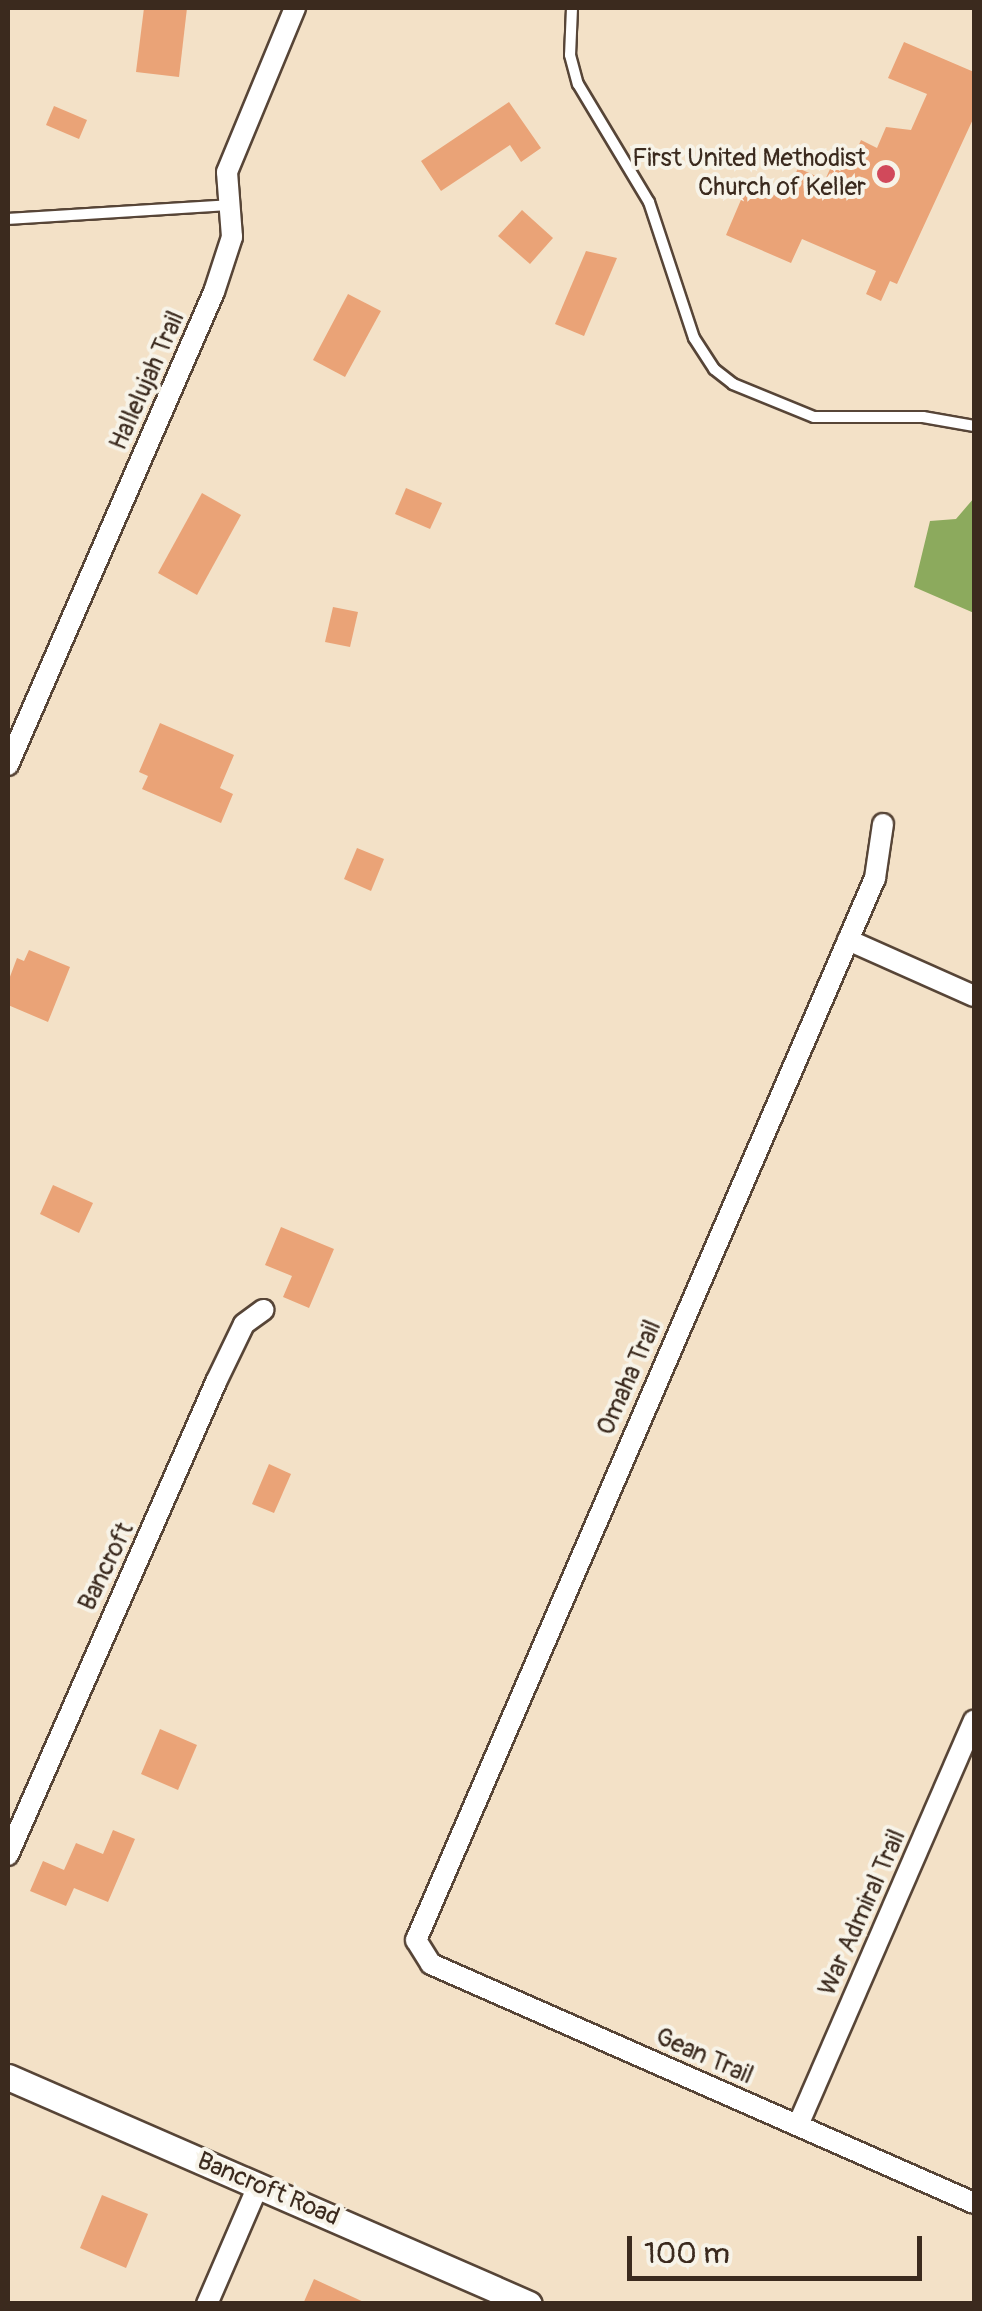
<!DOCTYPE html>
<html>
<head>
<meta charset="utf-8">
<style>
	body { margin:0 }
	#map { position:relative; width:982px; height:2311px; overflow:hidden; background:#f3e1c7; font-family:Pangolin,sans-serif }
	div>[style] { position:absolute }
	.forest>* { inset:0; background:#8caa5d }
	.building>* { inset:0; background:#eaa377 }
	.roads { filter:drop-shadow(2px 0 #574537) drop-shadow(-2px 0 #574537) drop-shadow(0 2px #574537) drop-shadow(0 -2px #574537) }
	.service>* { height:10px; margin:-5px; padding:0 5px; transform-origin:5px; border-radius:5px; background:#fff }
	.minor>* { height:20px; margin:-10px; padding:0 10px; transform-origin:10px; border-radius:10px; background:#fff }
	.tertiary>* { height:25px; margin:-12.5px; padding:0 12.5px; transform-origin:12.5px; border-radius:12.5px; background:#fff }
	.dots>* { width:28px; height:28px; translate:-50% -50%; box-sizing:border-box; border:5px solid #f7f3e8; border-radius:50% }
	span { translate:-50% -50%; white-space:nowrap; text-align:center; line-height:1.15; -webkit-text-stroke:8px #f7f3e8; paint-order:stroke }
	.poi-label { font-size:25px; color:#3b2a1e }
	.right { translate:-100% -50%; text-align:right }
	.street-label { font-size:25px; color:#3b2a1e }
	.frame { position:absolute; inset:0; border:10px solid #3b2a1e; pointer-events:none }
	.scale { position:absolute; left:627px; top:2236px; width:295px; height:45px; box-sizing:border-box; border:5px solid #3b2a1e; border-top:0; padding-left:12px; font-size:30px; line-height:35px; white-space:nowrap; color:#3b2a1e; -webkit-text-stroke:8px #f7f3e8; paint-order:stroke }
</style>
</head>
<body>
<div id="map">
	<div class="forest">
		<div style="clip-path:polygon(974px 498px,974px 613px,914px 587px,930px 521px,956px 519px)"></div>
	</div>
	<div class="building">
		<div style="clip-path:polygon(144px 8px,187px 8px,179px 77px,136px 72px)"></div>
		<div style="clip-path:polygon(904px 42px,974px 72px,974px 117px,897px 284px,890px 281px,881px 301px,866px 294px,876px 271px,802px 239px,791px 263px,726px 235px,749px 181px,785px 197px,798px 168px,825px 180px,835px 158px,853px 158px,861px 140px,877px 148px,886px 127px,911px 130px,927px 94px,888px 78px)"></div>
		<div style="clip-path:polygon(509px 102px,541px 148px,521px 162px,510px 145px,441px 191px,421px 161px)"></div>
		<div style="clip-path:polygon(54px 106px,87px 120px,79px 139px,46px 125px)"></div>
		<div style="clip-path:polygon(522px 210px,553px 238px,530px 264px,498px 236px)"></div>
		<div style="clip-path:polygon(586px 251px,617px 258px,584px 336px,555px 324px)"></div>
		<div style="clip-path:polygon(348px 294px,381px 311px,345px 377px,313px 360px)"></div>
		<div style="clip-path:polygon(406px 488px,442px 503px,430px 529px,395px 514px)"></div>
		<div style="clip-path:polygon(202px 493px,241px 515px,197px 595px,158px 573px)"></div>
		<div style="clip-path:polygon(333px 607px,358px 612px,350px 647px,325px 642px)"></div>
		<div style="clip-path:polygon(160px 723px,234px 755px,220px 788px,233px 794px,221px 823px,142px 789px,148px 776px,139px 772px)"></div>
		<div style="clip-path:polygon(357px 848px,384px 859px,371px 891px,344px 879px)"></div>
		<div style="clip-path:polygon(29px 950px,70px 967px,48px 1022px,8px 1005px,8px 982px,17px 958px,24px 961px)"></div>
		<div style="clip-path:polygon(53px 1185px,93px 1203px,79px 1233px,40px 1214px)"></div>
		<div style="clip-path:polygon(281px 1227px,334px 1249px,309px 1308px,283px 1297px,292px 1276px,265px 1265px)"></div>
		<div style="clip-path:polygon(269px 1464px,291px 1474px,274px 1513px,252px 1504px)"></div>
		<div style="clip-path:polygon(160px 1729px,197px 1745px,178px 1790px,141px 1774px)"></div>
		<div style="clip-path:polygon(113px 1830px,135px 1839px,108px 1902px,74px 1888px,66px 1906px,30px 1891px,43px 1861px,64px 1870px,76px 1843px,103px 1854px)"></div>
		<div style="clip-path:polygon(102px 2195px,148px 2214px,126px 2268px,80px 2248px)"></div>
		<div style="clip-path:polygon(314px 2279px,368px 2304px,303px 2304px)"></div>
	</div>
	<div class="roads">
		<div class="service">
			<div style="left:572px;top:8px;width:47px;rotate:92.4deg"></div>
			<div style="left:570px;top:55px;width:30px;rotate:75deg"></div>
			<div style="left:578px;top:84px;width:138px;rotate:59deg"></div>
			<div style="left:649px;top:202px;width:143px;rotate:71.7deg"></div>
			<div style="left:694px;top:338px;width:37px;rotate:57deg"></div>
			<div style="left:714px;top:369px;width:24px;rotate:38deg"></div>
			<div style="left:733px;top:384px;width:87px;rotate:22.2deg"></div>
			<div style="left:814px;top:417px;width:109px"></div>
			<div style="left:923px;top:417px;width:52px;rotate:10deg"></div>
			<div style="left:8px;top:219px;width:220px;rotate:-3.6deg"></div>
		</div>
		<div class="minor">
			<div style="left:8px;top:765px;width:516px;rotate:-66.47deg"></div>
			<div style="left:214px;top:292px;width:58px;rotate:-71.9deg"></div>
			<div style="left:232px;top:237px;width:65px;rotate:-94.4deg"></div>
			<div style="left:227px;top:172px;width:178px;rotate:-67.5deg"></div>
			<div style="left:883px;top:824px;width:55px;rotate:98.4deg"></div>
			<div style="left:875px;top:878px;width:1157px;rotate:113.37deg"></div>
			<div style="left:416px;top:1940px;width:28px;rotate:58deg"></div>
			<div style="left:431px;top:1964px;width:593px;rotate:23.76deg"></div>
			<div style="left:848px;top:940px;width:138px;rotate:24deg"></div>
			<div style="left:8px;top:1855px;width:517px;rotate:-66.26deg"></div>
			<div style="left:216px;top:1382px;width:64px;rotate:-64.2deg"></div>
			<div style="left:244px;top:1324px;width:24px;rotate:-36deg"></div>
			<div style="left:798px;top:2125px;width:441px;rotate:-66.5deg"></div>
			<div style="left:207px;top:2304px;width:129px;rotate:-66.6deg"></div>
		</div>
		<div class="tertiary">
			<div style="left:8px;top:2077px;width:568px;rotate:23.54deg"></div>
		</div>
	</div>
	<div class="dots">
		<div style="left:886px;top:174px;background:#d1495b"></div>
	</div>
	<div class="poi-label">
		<span class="right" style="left:866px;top:174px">First United Methodist<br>Church of Keller</span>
	</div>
	<div class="street-label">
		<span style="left:148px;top:381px;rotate:-66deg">Hallelujah Trail</span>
		<span style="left:630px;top:1378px;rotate:-66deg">Omaha Trail</span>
		<span style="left:107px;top:1567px;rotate:-64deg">Bancroft</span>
		<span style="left:863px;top:1913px;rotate:-66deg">War Admiral Trail</span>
		<span style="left:704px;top:2057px;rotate:24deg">Gean Trail</span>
		<span style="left:268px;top:2190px;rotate:23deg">Bancroft Road</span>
	</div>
	<div class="frame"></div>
	<div class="scale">100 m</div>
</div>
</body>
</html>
